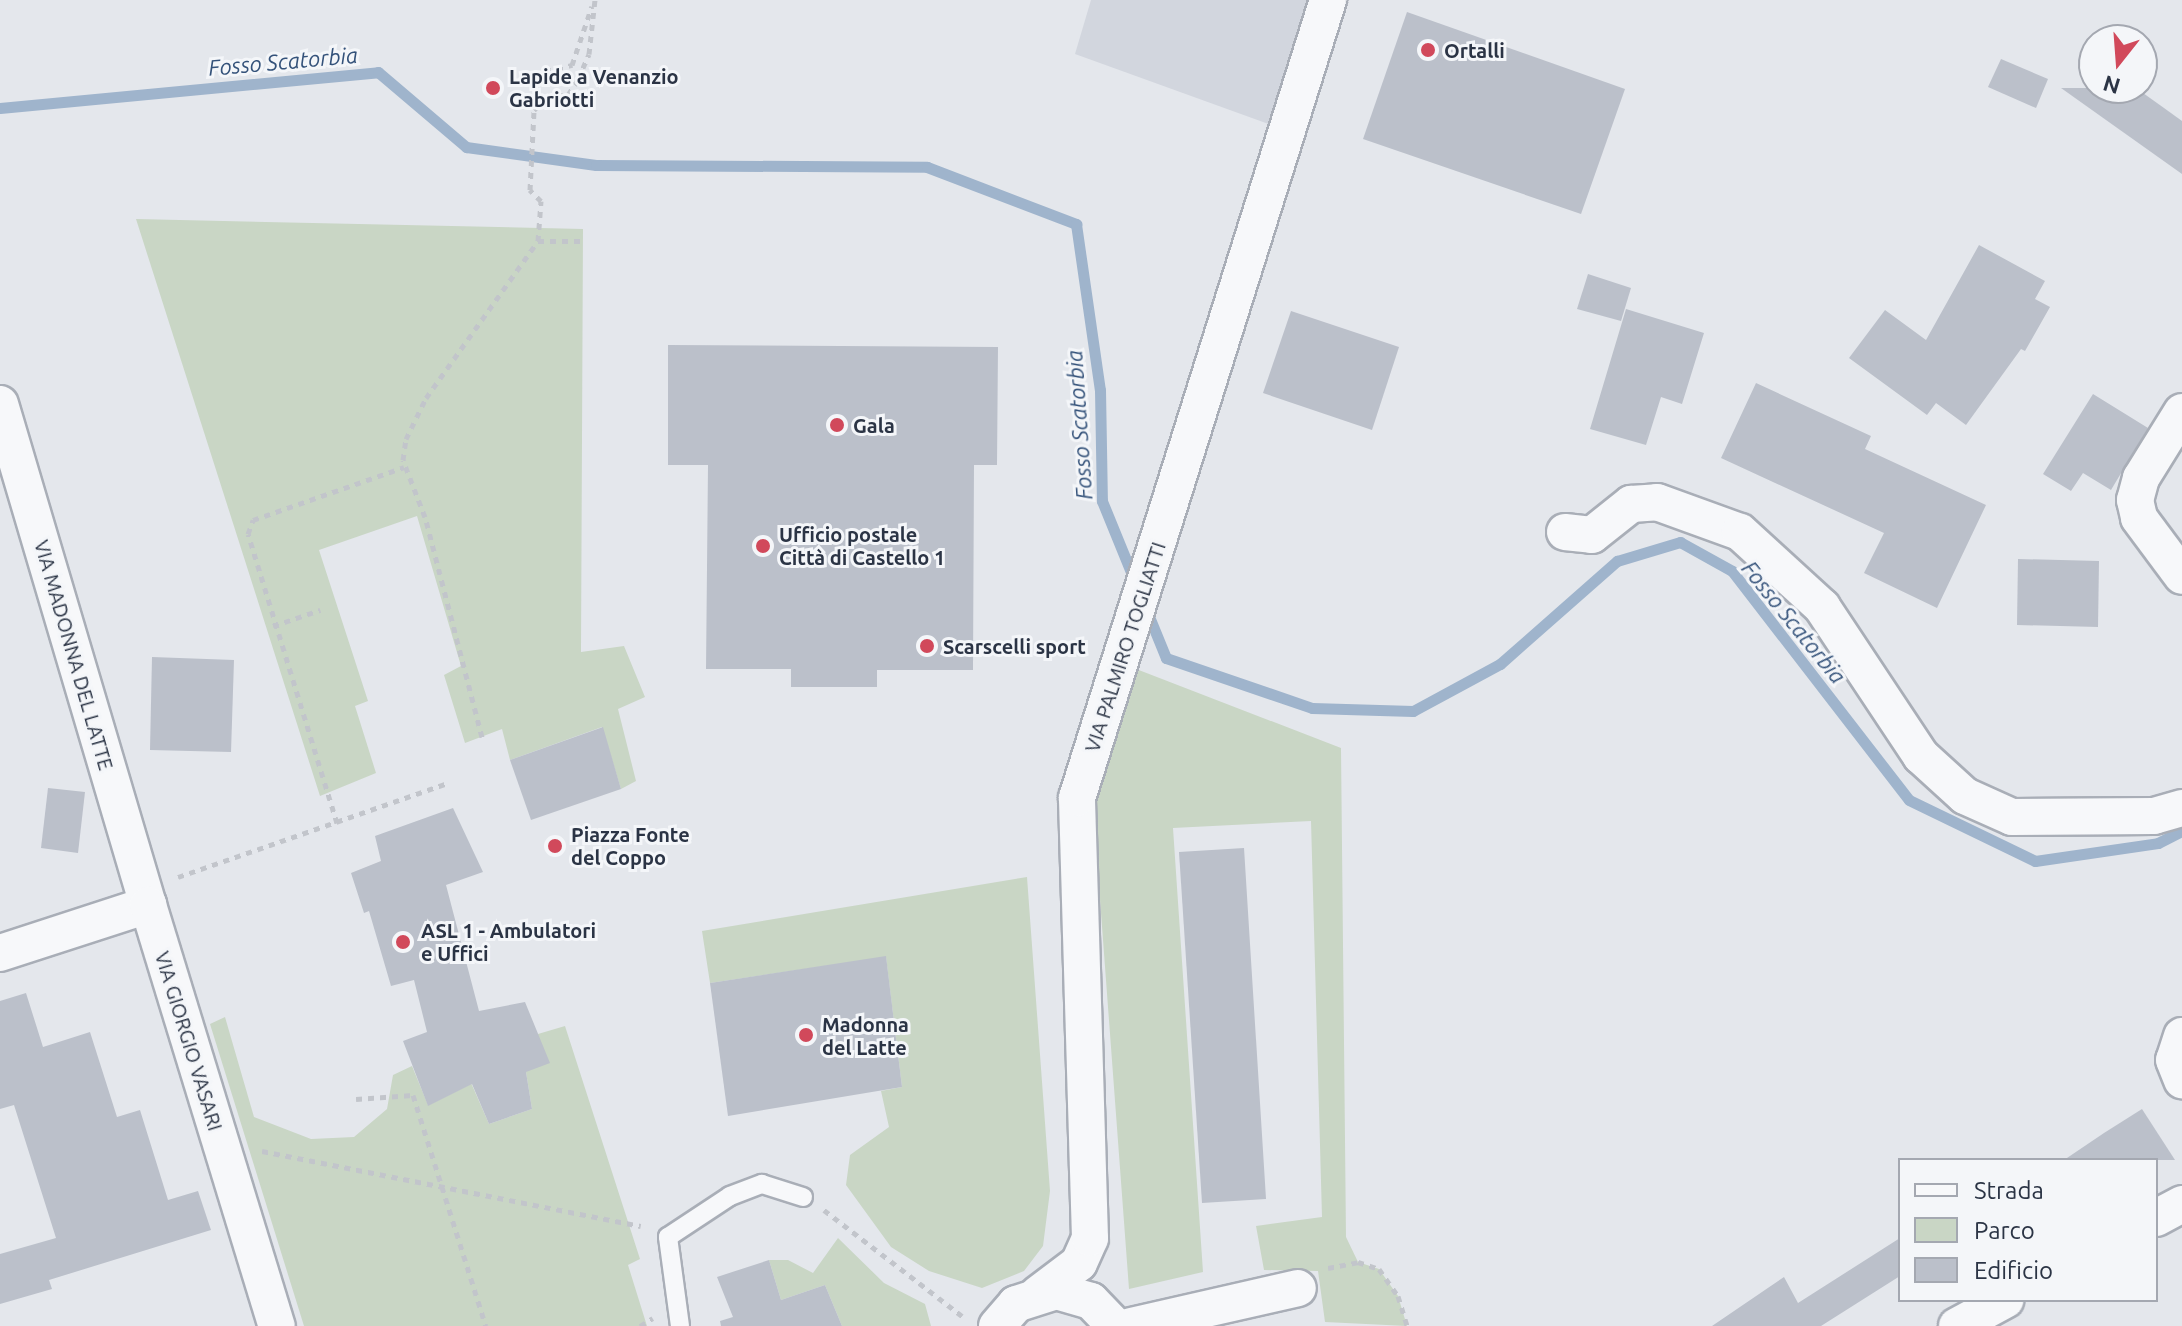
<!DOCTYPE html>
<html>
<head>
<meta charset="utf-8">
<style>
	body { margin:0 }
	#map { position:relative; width:2182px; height:1326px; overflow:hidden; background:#e4e7ec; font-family:Ubuntu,sans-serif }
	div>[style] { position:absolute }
	.built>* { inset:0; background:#d2d6de }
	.green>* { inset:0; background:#c9d6c5 }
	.stream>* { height:11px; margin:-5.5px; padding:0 5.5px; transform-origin:5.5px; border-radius:5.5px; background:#9fb4cc }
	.building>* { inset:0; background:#bbc0ca }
	.path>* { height:5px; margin-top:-2.5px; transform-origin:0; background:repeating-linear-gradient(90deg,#c2c5cb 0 6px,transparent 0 12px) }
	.roads { filter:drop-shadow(2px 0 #a9aeb7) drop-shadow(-2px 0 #a9aeb7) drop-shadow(0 2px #a9aeb7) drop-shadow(0 -2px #a9aeb7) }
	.service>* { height:18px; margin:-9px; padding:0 9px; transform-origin:9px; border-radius:9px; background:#f7f8fa }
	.minor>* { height:36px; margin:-18px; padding:0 18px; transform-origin:18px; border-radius:18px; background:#f7f8fa }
	.dots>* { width:22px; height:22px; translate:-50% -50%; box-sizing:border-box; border:4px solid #f4f6f9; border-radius:50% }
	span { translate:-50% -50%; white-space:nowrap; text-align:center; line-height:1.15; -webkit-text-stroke:6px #f4f6f9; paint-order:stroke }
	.poi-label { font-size:20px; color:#2b3445; font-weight:700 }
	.left { translate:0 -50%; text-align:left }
	.street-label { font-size:20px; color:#2b3445 }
	.water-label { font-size:22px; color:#34527a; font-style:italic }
	.legend { position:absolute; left:1898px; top:1158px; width:260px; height:144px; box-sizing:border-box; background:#f4f6f9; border:2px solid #a4a8b1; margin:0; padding:10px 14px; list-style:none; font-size:24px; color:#2b3445 }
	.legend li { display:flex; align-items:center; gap:16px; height:40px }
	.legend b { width:40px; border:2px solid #a4a8b1 }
	.north { position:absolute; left:2078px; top:24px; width:80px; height:80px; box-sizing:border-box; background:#f4f6f9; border:2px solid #a4a8b1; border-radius:50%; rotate:197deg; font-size:22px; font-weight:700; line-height:32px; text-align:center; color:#2b3445 }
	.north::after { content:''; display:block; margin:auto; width:28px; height:36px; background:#d1495b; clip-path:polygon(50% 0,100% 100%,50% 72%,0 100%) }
</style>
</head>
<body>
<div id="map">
	<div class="built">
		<div style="clip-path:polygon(1091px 0,1328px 0,1285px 130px,1075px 54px)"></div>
	</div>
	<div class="green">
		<div style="clip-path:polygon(136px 219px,583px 229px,581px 652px,624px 646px,645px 697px,618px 709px,636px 781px,621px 789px,602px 727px,510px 760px,502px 729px,465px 743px,444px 675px,461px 666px,417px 516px,319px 550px,368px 701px,355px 706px,376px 773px,320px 796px)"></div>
		<div style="clip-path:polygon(1131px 667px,1341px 748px,1346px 1237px,1358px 1262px,1379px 1269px,1398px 1296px,1407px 1326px,1325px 1322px,1318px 1271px,1264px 1270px,1256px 1226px,1322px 1217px,1311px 821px,1173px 828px,1203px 1272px,1129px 1289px,1092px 792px)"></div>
		<div style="clip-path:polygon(1027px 877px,1050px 1191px,1043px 1246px,1024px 1271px,982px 1288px,929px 1271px,891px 1247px,846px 1185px,850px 1155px,889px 1127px,881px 1091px,902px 1087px,886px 957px,710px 983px,702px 931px)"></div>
		<div style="clip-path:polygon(225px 1017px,254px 1117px,311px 1139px,354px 1137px,387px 1109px,393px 1075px,412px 1066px,428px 1105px,465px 1069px,489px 1124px,532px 1109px,526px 1072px,538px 1034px,565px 1026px,640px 1259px,628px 1265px,647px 1326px,304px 1326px,210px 1024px)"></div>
		<div style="clip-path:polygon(838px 1238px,884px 1283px,925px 1304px,931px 1326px,842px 1326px,825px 1285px,781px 1300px,769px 1260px,788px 1260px,813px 1273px)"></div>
	</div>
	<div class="stream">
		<div style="left:0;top:108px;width:380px;rotate:-5.4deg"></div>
		<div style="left:378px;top:72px;width:116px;rotate:40.4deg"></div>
		<div style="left:466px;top:147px;width:131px;rotate:7.9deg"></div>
		<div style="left:596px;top:165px;width:331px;rotate:0.3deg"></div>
		<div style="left:927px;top:167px;width:160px;rotate:20.9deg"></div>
		<div style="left:1076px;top:224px;width:168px;rotate:81.8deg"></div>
		<div style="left:1100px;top:390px;width:111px;rotate:89deg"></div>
		<div style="left:1102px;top:501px;width:87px;rotate:67.8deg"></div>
		<div style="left:1146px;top:609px;width:53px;rotate:67.8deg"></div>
		<div style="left:1166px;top:658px;width:154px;rotate:18.9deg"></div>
		<div style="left:1312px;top:708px;width:101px;rotate:1.7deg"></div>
		<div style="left:1413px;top:711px;width:99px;rotate:-28.4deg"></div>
		<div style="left:1500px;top:664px;width:156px;rotate:-41.4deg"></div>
		<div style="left:1617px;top:561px;width:66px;rotate:-16.8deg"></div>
		<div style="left:1680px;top:542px;width:60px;rotate:29.1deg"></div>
		<div style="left:1732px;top:571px;width:289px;rotate:52.3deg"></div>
		<div style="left:1909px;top:800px;width:140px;rotate:25.8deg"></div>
		<div style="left:2035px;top:861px;width:124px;rotate:-8.3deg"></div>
		<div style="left:2158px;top:843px;width:27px;rotate:-27deg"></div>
	</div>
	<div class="building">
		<div style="clip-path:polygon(1407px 12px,1625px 89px,1581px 214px,1363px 139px)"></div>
		<div style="clip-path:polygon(2001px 59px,2048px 79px,2036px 108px,1988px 87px)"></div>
		<div style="clip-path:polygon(2061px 88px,2136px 88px,2164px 108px,2182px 121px,2182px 174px)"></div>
		<div style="clip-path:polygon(1979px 245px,2045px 281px,2035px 299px,2050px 307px,2025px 351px,2021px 349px,1966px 425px,1936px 403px,1927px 415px,1849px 358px,1885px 310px,1926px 340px)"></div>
		<div style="clip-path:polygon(1588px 274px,1631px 288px,1621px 321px,1577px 309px)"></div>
		<div style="clip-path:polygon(1626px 309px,1704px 333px,1682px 404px,1661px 397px,1646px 445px,1590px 429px)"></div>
		<div style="clip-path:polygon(1291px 311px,1399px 347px,1372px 430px,1263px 393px)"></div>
		<div style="clip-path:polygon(668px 345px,998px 347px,997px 465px,974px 465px,973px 670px,877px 670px,877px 687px,791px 687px,791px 669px,706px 669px,708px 465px,668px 465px)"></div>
		<div style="clip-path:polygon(1756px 383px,1871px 436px,1865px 449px,1986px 505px,1937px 608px,1864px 573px,1884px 533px,1721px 458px)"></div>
		<div style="clip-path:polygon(2093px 394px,2148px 428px,2111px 490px,2083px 473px,2071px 491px,2043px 474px)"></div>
		<div style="clip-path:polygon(2018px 559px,2099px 561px,2098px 627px,2017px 625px)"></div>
		<div style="clip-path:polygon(152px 657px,234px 660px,231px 752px,150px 750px)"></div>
		<div style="clip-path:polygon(603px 727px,621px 789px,531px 820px,510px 760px)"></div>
		<div style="clip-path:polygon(48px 788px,85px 792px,78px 853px,41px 848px)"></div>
		<div style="clip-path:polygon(453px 808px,483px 872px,446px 885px,479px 1011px,525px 1002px,550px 1063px,526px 1072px,532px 1109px,489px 1124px,472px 1084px,428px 1106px,403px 1041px,427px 1032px,414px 980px,391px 986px,369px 911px,364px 913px,351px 873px,381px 861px,375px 836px)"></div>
		<div style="clip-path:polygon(1244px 848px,1266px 1199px,1202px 1203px,1179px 852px)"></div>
		<div style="clip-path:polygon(886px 956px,902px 1087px,728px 1116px,710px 983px)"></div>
		<div style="clip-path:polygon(26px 993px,43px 1047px,90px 1032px,117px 1117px,140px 1110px,168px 1200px,198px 1191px,211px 1230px,49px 1280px,52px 1289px,0 1304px,0 1254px,56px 1238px,14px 1105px,0 1109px,0 1001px)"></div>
		<div style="clip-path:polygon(2142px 1109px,2175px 1160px,2064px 1160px,2104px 1133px)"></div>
		<div style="clip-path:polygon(1900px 1238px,1900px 1276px,1821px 1326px,1712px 1326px,1784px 1277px,1798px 1303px)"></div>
		<div style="clip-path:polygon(769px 1260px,781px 1300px,825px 1285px,842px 1326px,721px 1326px,720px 1321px,733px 1317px,717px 1277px)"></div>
	</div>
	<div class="path">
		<div style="left:510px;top:79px;width:64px;rotate:-12.7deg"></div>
		<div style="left:572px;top:65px;width:62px;rotate:-71.3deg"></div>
		<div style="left:538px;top:241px;width:45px"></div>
		<div style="left:273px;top:626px;width:50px;rotate:-18.8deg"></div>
		<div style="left:482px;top:737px;width:227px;rotate:-104.5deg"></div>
		<div style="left:425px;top:517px;width:61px;rotate:-111.1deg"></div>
		<div style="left:403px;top:460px;width:21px;rotate:-82deg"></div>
		<div style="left:406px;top:439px;width:46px;rotate:-64deg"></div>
		<div style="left:426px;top:398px;width:193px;rotate:-54.5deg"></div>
		<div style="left:538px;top:241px;width:40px;rotate:-85.7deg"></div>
		<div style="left:541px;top:201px;width:16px;rotate:-135deg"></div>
		<div style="left:530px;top:190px;width:80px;rotate:-87.1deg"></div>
		<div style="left:534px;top:110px;width:21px;rotate:-47deg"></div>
		<div style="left:548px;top:95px;width:20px"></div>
		<div style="left:568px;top:95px;width:19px;rotate:-58deg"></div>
		<div style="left:578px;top:79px;width:27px;rotate:-66deg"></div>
		<div style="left:589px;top:54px;width:54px;rotate:-83.7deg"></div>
		<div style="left:337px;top:823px;width:302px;rotate:-107.1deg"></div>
		<div style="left:248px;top:534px;width:15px;rotate:-70deg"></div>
		<div style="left:253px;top:520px;width:160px;rotate:-19.3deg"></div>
		<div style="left:178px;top:877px;width:283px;rotate:-19.2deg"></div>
		<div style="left:356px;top:1099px;width:57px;rotate:-4deg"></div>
		<div style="left:413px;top:1095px;width:242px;rotate:72.5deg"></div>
		<div style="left:262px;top:1151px;width:386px;rotate:11.2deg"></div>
		<div style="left:824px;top:1210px;width:174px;rotate:37.5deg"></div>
		<div style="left:1328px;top:1268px;width:31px;rotate:-11deg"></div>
		<div style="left:1358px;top:1262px;width:22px;rotate:18deg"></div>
		<div style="left:1379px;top:1269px;width:33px;rotate:55deg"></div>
		<div style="left:1398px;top:1296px;width:31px;rotate:73deg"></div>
		<div style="left:640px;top:1326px;width:15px;rotate:-32deg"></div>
	</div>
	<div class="roads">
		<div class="service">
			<div style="left:680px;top:1326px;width:90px;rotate:-97.7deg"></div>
			<div style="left:668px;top:1237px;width:74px;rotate:-33.5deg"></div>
			<div style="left:730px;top:1196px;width:34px;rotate:-21deg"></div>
			<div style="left:762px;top:1184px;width:43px;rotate:17.6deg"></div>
		</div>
		<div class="minor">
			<div style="left:0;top:404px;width:522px;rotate:73.54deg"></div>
			<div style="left:2182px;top:412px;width:78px;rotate:121.8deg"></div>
			<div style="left:2141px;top:478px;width:23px;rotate:105deg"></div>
			<div style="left:2135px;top:500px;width:18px;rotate:77deg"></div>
			<div style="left:2139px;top:518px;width:72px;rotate:53.4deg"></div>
			<div style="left:1565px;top:532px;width:27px;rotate:6deg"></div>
			<div style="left:1592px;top:535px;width:50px;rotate:-38.5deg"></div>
			<div style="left:1631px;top:504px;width:26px;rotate:-4deg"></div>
			<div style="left:1657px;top:502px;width:88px;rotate:19.9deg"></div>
			<div style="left:1740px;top:532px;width:111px;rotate:42.4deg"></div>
			<div style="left:1822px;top:607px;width:179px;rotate:56.4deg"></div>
			<div style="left:1921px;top:756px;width:59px;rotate:42.3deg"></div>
			<div style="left:1965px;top:796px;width:51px;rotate:24.1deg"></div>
			<div style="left:2012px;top:817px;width:142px;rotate:-0.4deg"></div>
			<div style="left:2154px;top:816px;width:29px;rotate:-16deg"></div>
			<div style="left:0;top:953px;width:156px;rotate:-18deg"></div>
			<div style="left:148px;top:905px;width:440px;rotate:73deg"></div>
			<div style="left:2182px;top:1036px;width:25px;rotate:108deg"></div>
			<div style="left:2174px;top:1060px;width:22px;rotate:68deg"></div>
			<div style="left:2156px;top:1218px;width:30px;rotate:-28deg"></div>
			<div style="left:1038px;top:1294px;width:51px;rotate:-37.1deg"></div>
			<div style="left:1079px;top:1263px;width:27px;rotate:-66deg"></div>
			<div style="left:1090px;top:1238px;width:440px;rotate:-91.7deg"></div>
			<div style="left:1077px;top:798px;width:837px;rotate:-72.54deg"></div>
			<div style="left:997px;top:1326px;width:29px;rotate:-49deg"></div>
			<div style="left:1016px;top:1304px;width:42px;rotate:-18deg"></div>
			<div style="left:1056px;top:1291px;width:36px;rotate:16deg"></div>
			<div style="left:1091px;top:1301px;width:35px;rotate:46deg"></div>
			<div style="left:1131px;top:1326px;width:171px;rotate:-12.8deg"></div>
			<div style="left:1957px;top:1326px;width:55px;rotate:-28.4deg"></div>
		</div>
	</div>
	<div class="dots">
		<div style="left:1428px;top:50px;background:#d1495b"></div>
		<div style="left:493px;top:88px;background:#d1495b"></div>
		<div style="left:837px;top:425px;background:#d1495b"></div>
		<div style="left:763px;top:546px;background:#d1495b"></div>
		<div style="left:927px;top:646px;background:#d1495b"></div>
		<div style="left:555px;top:846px;background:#d1495b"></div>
		<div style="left:403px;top:942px;background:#d1495b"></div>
		<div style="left:806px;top:1035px;background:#d1495b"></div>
	</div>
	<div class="poi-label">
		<span class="left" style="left:1444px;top:50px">Ortalli</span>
		<span class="left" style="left:509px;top:88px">Lapide a Venanzio<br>Gabriotti</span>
		<span class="left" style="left:853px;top:425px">Gala</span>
		<span class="left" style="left:779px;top:546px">Ufficio postale<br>Città di Castello 1</span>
		<span class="left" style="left:943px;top:646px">Scarscelli sport</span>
		<span class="left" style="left:571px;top:846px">Piazza Fonte<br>del Coppo</span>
		<span class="left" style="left:421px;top:942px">ASL 1 - Ambulatori<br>e Uffici</span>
		<span class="left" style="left:822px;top:1036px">Madonna<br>del Latte</span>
	</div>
	<div class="street-label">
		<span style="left:1125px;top:647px;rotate:-72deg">VIA PALMIRO TOGLIATTI</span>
		<span style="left:74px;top:655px;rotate:74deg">VIA MADONNA DEL LATTE</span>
		<span style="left:189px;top:1041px;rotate:73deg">VIA GIORGIO VASARI</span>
	</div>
	<div class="water-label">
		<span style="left:283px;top:61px;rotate:-5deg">Fosso Scatorbia</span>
		<span style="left:1079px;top:425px;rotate:-94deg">Fosso Scatorbia</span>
		<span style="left:1794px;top:622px;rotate:51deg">Fosso Scatorbia</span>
	</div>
	<ul class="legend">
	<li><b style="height:10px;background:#f7f8fa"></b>Strada</li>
	<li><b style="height:22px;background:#c9d6c5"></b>Parco</li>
	<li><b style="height:22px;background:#bbc0ca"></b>Edificio</li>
	</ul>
	<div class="north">N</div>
</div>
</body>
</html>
